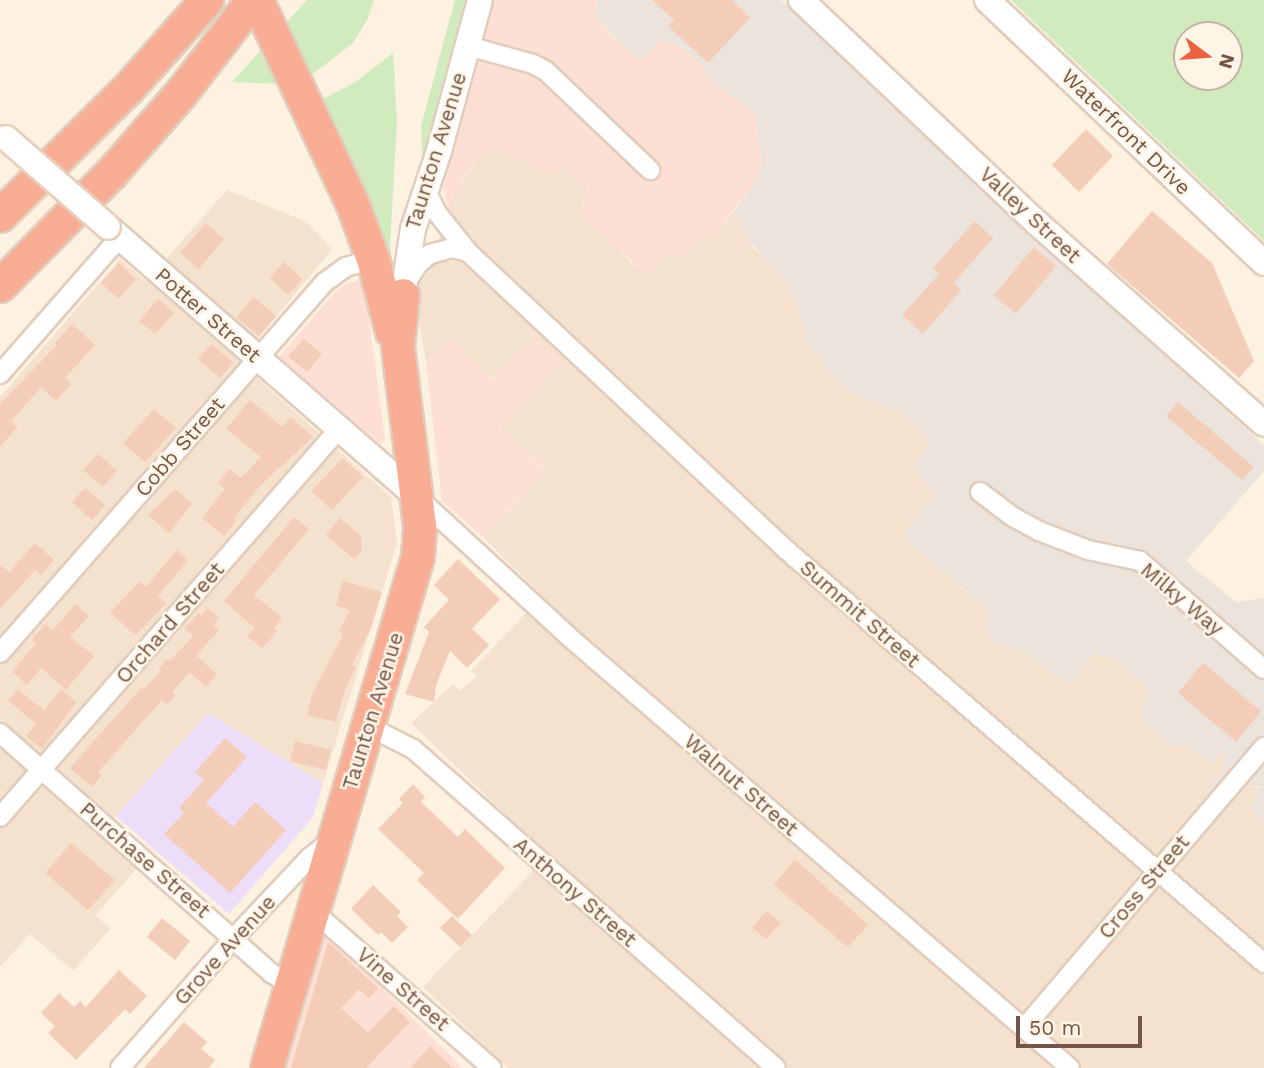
<!DOCTYPE html>
<html>
<head>
<meta charset="utf-8">
<style>
	body { margin:0 }
	#map { position:relative; width:1264px; height:1068px; overflow:hidden; background:#fdf1e0; font-family:"Work Sans",sans-serif }
	div>[style] { position:absolute }
	.residential>* { inset:0; background:#f5e2ce }
	.commercial>* { inset:0; background:#fedfd3 }
	.industrial>* { inset:0; background:#ebe3dc }
	.education>* { inset:0; background:#eeddf9 }
	.green>* { inset:0; background:#d1eabe }
	.building>* { inset:0; background:#f3cdb7 }
	.roads { filter:drop-shadow(2px 0 #e1cdbc) drop-shadow(-2px 0 #e1cdbc) drop-shadow(0 2px #e1cdbc) drop-shadow(0 -2px #e1cdbc) }
	.street>* { height:18px; margin:-9px; padding:0 9px; transform-origin:9px; border-radius:9px; background:#fff }
	.secondary>* { height:24px; margin:-12px; padding:0 12px; transform-origin:12px; border-radius:12px; background:#fff }
	.highway>* { height:32px; margin:-16px; padding:0 16px; transform-origin:16px; border-radius:16px; background:#f9ad94 }
	.bridges { filter:drop-shadow(2px 0 #e8cfbc) drop-shadow(-2px 0 #e8cfbc) drop-shadow(0 2px #e8cfbc) drop-shadow(0 -2px #e8cfbc) }
	.secondary-bridge>* { height:24px; margin:-12px; padding:0 12px; transform-origin:12px; border-radius:12px; background:#fff }
	span { translate:-50% -50%; white-space:nowrap; text-align:center; line-height:1.15; -webkit-text-stroke:5px #fff5e7; paint-order:stroke }
	.street-label { font-size:21px; color:#745647 }
	.north { position:absolute; left:1173px; top:21px; width:70px; height:70px; box-sizing:border-box; background:#fff5e7; border:2px solid #c7b5a7; border-radius:50%; rotate:106deg; font-size:19px; font-weight:700; line-height:28px; text-align:center; color:#745647 }
	.north::after { content:''; display:block; margin:auto; width:24px; height:32px; background:#eb6341; clip-path:polygon(50% 0,100% 100%,50% 72%,0 100%) }
	.scale { position:absolute; left:1016px; top:1016px; width:126px; height:32px; box-sizing:border-box; border:4px solid #745647; border-top:0; padding-left:9px; font-size:21px; line-height:24px; white-space:nowrap; color:#745647; -webkit-text-stroke:5px #fff5e7; paint-order:stroke }
</style>
</head>
<body>
<div id="map">
	<div class="residential">
		<div style="clip-path:polygon(493px 150px,564px 168px,588px 188px,582px 206px,636px 269px,668px 254px,687px 255px,694px 242px,714px 234px,735px 210px,752px 247px,778px 268px,785px 279px,802px 319px,807px 343px,839px 383px,862px 398px,904px 413px,930px 440px,913px 470px,932px 488px,932px 498px,910px 526px,960px 587px,987px 609px,985px 624px,993px 641px,1029px 655px,1066px 683px,1072px 681px,1094px 652px,1112px 658px,1148px 688px,1148px 694px,1139px 715px,1178px 746px,1187px 747px,1199px 755px,1223px 750px,1226px 755px,1223px 770px,1205px 793px,1214px 797px,1218px 818px,1246px 787px,1261px 788px,1249px 809px,1264px 823px,1264px 1068px,508px 1068px,423px 987px,548px 855px,411px 723px,453px 684px,459px 691px,477px 676px,471px 671px,542px 596px,483px 537px,544px 470px,499px 429px,493px 381px,450px 338px,426px 362px,416px 302px,418px 286px,430px 270px,453px 194px,480px 156px)"></div>
		<div style="clip-path:polygon(227px 190px,305px 221px,332px 249px,239px 362px,391px 497px,397px 543px,323px 783px,208px 714px,116px 816px,105px 825px,144px 860px,96px 915px,110px 929px,73px 971px,30px 934px,0 967px,0 397px,120px 259px,146px 281px)"></div>
	</div>
	<div class="commercial">
		<div style="clip-path:polygon(494px 0,597px 0,594px 16px,614px 38px,660px 40px,681px 47px,705px 68px,707px 77px,755px 115px,762px 166px,754px 184px,714px 234px,694px 242px,687px 255px,668px 254px,656px 260px,645px 273px,636px 269px,632px 261px,582px 217px,587px 188px,564px 168px,545px 172px,530px 167px,527px 161px,493px 150px,480px 156px,466px 174px,453px 194px,449px 209px,443px 188px)"></div>
		<div style="clip-path:polygon(364px 280px,385px 440px,380px 444px,279px 357px,335px 292px,348px 283px)"></div>
		<div style="clip-path:polygon(535px 337px,561px 361px,499px 429px,544px 470px,483px 537px,442px 501px,426px 362px,450px 338px,493px 381px)"></div>
		<div style="clip-path:polygon(308px 914px,463px 1068px,261px 1068px)"></div>
	</div>
	<div class="industrial">
		<div style="clip-path:polygon(597px 0,781px 0,985px 193px,1264px 445px,1264px 471px,1186px 561px,1236px 602px,1264px 598px,1264px 823px,1249px 809px,1261px 788px,1259px 786px,1246px 787px,1218px 818px,1215px 817px,1214px 798px,1204px 793px,1223px 770px,1224px 750px,1211px 761px,1187px 747px,1172px 747px,1164px 742px,1139px 715px,1148px 694px,1148px 688px,1112px 658px,1094px 653px,1072px 681px,1066px 683px,1029px 655px,993px 641px,985px 624px,987px 609px,904px 538px,910px 526px,932px 498px,932px 488px,913px 470px,930px 440px,904px 413px,862px 398px,839px 384px,807px 343px,802px 319px,785px 279px,746px 238px,735px 210px,754px 184px,762px 166px,755px 115px,707px 77px,705px 68px,681px 47px,660px 40px,647px 56px,634px 56px,594px 16px)"></div>
	</div>
	<div class="education">
		<div style="clip-path:polygon(208px 713px,323px 783px,313px 817px,229px 914px,116px 816px)"></div>
	</div>
	<div class="green">
		<div style="clip-path:polygon(307px 0,374px 0,367px 20px,353px 43px,314px 73px,281px 84px,232px 82px)"></div>
		<div style="clip-path:polygon(455px 0,471px 0,423px 166px,421px 126px)"></div>
		<div style="clip-path:polygon(evenodd,1011px 0,1264px 0,1264px 241px,1011px 0,1187px 35px,1229px 35px,1229px 77px,1187px 77px,1187px 35px)"></div>
		<div style="clip-path:polygon(393px 53px,397px 121px,390px 245px,393px 276px,319px 101px,354px 83px)"></div>
	</div>
	<div class="building">
		<div style="clip-path:polygon(652px 0,732px 0,750px 18px,708px 63px,668px 26px,674px 20px)"></div>
		<div style="clip-path:polygon(1086px 129px,1113px 156px,1079px 192px,1052px 165px)"></div>
		<div style="clip-path:polygon(1152px 211px,1212px 263px,1254px 361px,1239px 378px,1107px 264px)"></div>
		<div style="clip-path:polygon(975px 221px,993px 238px,954px 283px,961px 290px,923px 334px,902px 315px,939px 274px,933px 268px)"></div>
		<div style="clip-path:polygon(206px 223px,224px 239px,199px 269px,180px 253px)"></div>
		<div style="clip-path:polygon(1034px 247px,1056px 266px,1016px 314px,994px 295px)"></div>
		<div style="clip-path:polygon(284px 262px,302px 279px,288px 295px,270px 278px)"></div>
		<div style="clip-path:polygon(119px 263px,136px 279px,119px 299px,101px 283px)"></div>
		<div style="clip-path:polygon(253px 297px,276px 316px,259px 336px,237px 318px)"></div>
		<div style="clip-path:polygon(158px 299px,174px 313px,155px 334px,139px 321px)"></div>
		<div style="clip-path:polygon(72px 324px,95px 345px,65px 378px,71px 384px,56px 401px,41px 387px,11px 421px,17px 427px,0 447px,0 404px,57px 345px,55px 343px)"></div>
		<div style="clip-path:polygon(304px 339px,322px 354px,307px 372px,288px 356px)"></div>
		<div style="clip-path:polygon(211px 344px,233px 362px,220px 378px,198px 359px)"></div>
		<div style="clip-path:polygon(250px 400px,282px 427px,291px 417px,313px 437px,260px 486px,234px 518px,237px 520px,224px 536px,202px 518px,225px 489px,218px 483px,229px 469px,241px 478px,261px 457px,226px 429px)"></div>
		<div style="clip-path:polygon(1178px 402px,1254px 467px,1242px 480px,1166px 416px)"></div>
		<div style="clip-path:polygon(154px 409px,176px 428px,145px 462px,123px 443px)"></div>
		<div style="clip-path:polygon(98px 454px,117px 471px,103px 487px,83px 470px)"></div>
		<div style="clip-path:polygon(343px 458px,363px 477px,332px 510px,311px 491px)"></div>
		<div style="clip-path:polygon(85px 488px,105px 505px,92px 520px,72px 502px)"></div>
		<div style="clip-path:polygon(175px 489px,192px 504px,169px 533px,148px 515px)"></div>
		<div style="clip-path:polygon(294px 517px,309px 529px,254px 595px,282px 618px,274px 628px,277px 631px,262px 649px,247px 636px,255px 628px,224px 601px)"></div>
		<div style="clip-path:polygon(340px 518px,361px 536px,362px 550px,354px 559px,326px 535px)"></div>
		<div style="clip-path:polygon(35px 543px,54px 560px,41px 575px,35px 570px,0 609px,0 565px,9px 572px)"></div>
		<div style="clip-path:polygon(177px 550px,188px 560px,158px 596px,166px 603px,136px 635px,110px 613px,140px 581px,146px 587px)"></div>
		<div style="clip-path:polygon(458px 559px,500px 599px,472px 629px,489px 645px,467px 668px,450px 651px,436px 685px,434px 702px,405px 694px,429px 632px,424px 627px,449px 600px,434px 585px)"></div>
		<div style="clip-path:polygon(343px 581px,382px 592px,371px 628px,352px 665px,356px 667px,345px 690px,336px 722px,307px 715px,312px 695px,343px 634px,339px 631px,350px 610px,336px 606px)"></div>
		<div style="clip-path:polygon(76px 604px,89px 616px,70px 637px,94px 656px,66px 690px,41px 668px,27px 685px,12px 672px,36px 643px,32px 640px,45px 624px,53px 630px)"></div>
		<div style="clip-path:polygon(208px 608px,219px 618px,213px 625px,219px 630px,196px 656px,217px 674px,206px 687px,189px 672px,172px 692px,175px 695px,167px 705px,162px 700px,98px 772px,102px 775px,92px 787px,70px 768px,142px 687px,144px 689px,161px 671px,159px 669px,167px 659px,170px 661px,193px 636px,185px 628px,199px 613px,201px 616px)"></div>
		<div style="clip-path:polygon(1203px 663px,1261px 711px,1236px 742px,1178px 693px)"></div>
		<div style="clip-path:polygon(18px 689px,44px 711px,61px 689px,76px 702px,42px 749px,26px 736px,36px 724px,8px 701px)"></div>
		<div style="clip-path:polygon(225px 738px,247px 757px,206px 803px,233px 827px,255px 802px,286px 830px,230px 893px,164px 834px,184px 813px,179px 808px,204px 780px,195px 772px)"></div>
		<div style="clip-path:polygon(295px 741px,331px 750px,326px 770px,290px 761px)"></div>
		<div style="clip-path:polygon(413px 784px,425px 797px,421px 802px,458px 837px,465px 829px,505px 868px,458px 919px,417px 880px,424px 873px,378px 829px,403px 803px,399px 799px)"></div>
		<div style="clip-path:polygon(71px 843px,115px 880px,88px 910px,45px 873px)"></div>
		<div style="clip-path:polygon(795px 859px,868px 925px,848px 947px,774px 885px)"></div>
		<div style="clip-path:polygon(373px 885px,401px 912px,397px 916px,408px 927px,392px 943px,381px 932px,378px 935px,351px 909px)"></div>
		<div style="clip-path:polygon(767px 911px,781px 923px,766px 939px,752px 927px)"></div>
		<div style="clip-path:polygon(452px 916px,472px 935px,460px 947px,440px 928px)"></div>
		<div style="clip-path:polygon(162px 918px,190px 941px,175px 960px,147px 937px)"></div>
		<div style="clip-path:polygon(328px 942px,378px 988px,369px 998px,359px 989px,341px 1008px,368px 1033px,394px 1006px,410px 1022px,366px 1068px,291px 1068px)"></div>
		<div style="clip-path:polygon(119px 970px,147px 996px,130px 1014px,125px 1009px,76px 1060px,48px 1033px,55px 1026px,41px 1013px,59px 993px,74px 1007px,80px 1001px,86px 1007px)"></div>
		<div style="clip-path:polygon(184px 1022px,207px 1042px,201px 1049px,215px 1060px,209px 1068px,144px 1068px)"></div>
		<div style="clip-path:polygon(430px 1046px,453px 1068px,410px 1068px)"></div>
	</div>
	<div class="roads">
		<div class="street">
			<div style="left:468px;top:46px;width:67px;rotate:15.5deg"></div>
			<div style="left:533px;top:64px;width:15px;rotate:28deg"></div>
			<div style="left:546px;top:71px;width:144px;rotate:43.6deg"></div>
			<div style="left:425px;top:189px;width:28px;rotate:63deg"></div>
			<div style="left:438px;top:214px;width:48px;rotate:51.7deg"></div>
			<div style="left:468px;top:252px;width:433px;rotate:43.1deg"></div>
			<div style="left:784px;top:548px;width:635px;rotate:40.85deg"></div>
			<div style="left:407px;top:281px;width:20px;rotate:-57deg"></div>
			<div style="left:418px;top:264px;width:16px;rotate:-40deg"></div>
			<div style="left:430px;top:254px;width:24px;rotate:-15deg"></div>
			<div style="left:453px;top:248px;width:16px;rotate:15deg"></div>
			<div style="left:0;top:374px;width:182px;rotate:-48.8deg"></div>
			<div style="left:980px;top:492px;width:41px;rotate:37.1deg"></div>
			<div style="left:1013px;top:517px;width:30px;rotate:28deg"></div>
			<div style="left:1039px;top:531px;width:53px;rotate:21.2deg"></div>
			<div style="left:1088px;top:550px;width:53px;rotate:11.9deg"></div>
			<div style="left:1140px;top:561px;width:164px;rotate:41.1deg"></div>
			<div style="left:416px;top:496px;width:207px;rotate:42.6deg"></div>
			<div style="left:568px;top:636px;width:662px;rotate:40.71deg"></div>
			<div style="left:0;top:653px;width:493px;rotate:-48.8deg"></div>
			<div style="left:325px;top:282px;width:26px;rotate:-36deg"></div>
			<div style="left:346px;top:267px;width:28px;rotate:-17deg"></div>
			<div style="left:368px;top:726px;width:51px;rotate:27.1deg"></div>
			<div style="left:413px;top:749px;width:483px;rotate:41.3deg"></div>
			<div style="left:0;top:733px;width:362px;rotate:41.5deg"></div>
			<div style="left:271px;top:973px;width:24px;rotate:30deg"></div>
			<div style="left:0;top:817px;width:515px;rotate:-48.86deg"></div>
			<div style="left:313px;top:911px;width:238px;rotate:41.3deg"></div>
			<div style="left:1024px;top:1028px;width:370px;rotate:-49.5deg"></div>
			<div style="left:120px;top:1068px;width:171px;rotate:-48.8deg"></div>
			<div style="left:233px;top:939px;width:110px;rotate:-46.8deg"></div>
			<div style="left:308px;top:859px;width:28px;rotate:-39deg"></div>
		</div>
		<div class="secondary">
			<div style="left:801px;top:0;width:325px;rotate:43.4deg"></div>
			<div style="left:1037px;top:223px;width:303px;rotate:41.5deg"></div>
			<div style="left:987px;top:0;width:382px;rotate:43.5deg"></div>
			<div style="left:108px;top:227px;width:409px;rotate:41.1deg"></div>
			<div style="left:403px;top:295px;width:67px;rotate:-81.4deg"></div>
			<div style="left:413px;top:229px;width:82px;rotate:-71.6deg"></div>
			<div style="left:439px;top:151px;width:156px;rotate:-74.8deg"></div>
		</div>
		<div class="highway">
			<div style="left:257px;top:0;width:226px;rotate:64.9deg"></div>
			<div style="left:353px;top:205px;width:58px;rotate:69.7deg"></div>
			<div style="left:373px;top:259px;width:75px;rotate:75.4deg"></div>
			<div style="left:0;top:216px;width:182px;rotate:-44.8deg"></div>
			<div style="left:129px;top:88px;width:118px;rotate:-48.4deg"></div>
			<div style="left:0;top:286px;width:159px;rotate:-45.3deg"></div>
			<div style="left:112px;top:173px;width:105px;rotate:-48.9deg"></div>
			<div style="left:181px;top:94px;width:118px;rotate:-52.5deg"></div>
			<div style="left:267px;top:1068px;width:533px;rotate:-73.54deg"></div>
			<div style="left:418px;top:557px;width:31px;rotate:-86deg"></div>
			<div style="left:420px;top:526px;width:181px;rotate:-97deg"></div>
			<div style="left:398px;top:346px;width:51px;rotate:-84.4deg"></div>
		</div>
	</div>
	<div class="bridges">
		<div class="secondary-bridge">
			<div style="left:6px;top:138px;width:135px;rotate:41.1deg"></div>
		</div>
	</div>
	<div class="street-label">
		<span style="left:1126px;top:132px;rotate:44deg">Waterfront Drive</span>
		<span style="left:436px;top:151px;rotate:-73deg">Taunton Avenue</span>
		<span style="left:1030px;top:215px;rotate:43deg">Valley Street</span>
		<span style="left:208px;top:315px;rotate:41deg">Potter Street</span>
		<span style="left:180px;top:447px;rotate:-49deg">Cobb Street</span>
		<span style="left:1182px;top:599px;rotate:40deg">Milky Way</span>
		<span style="left:860px;top:614px;rotate:41deg">Summit Street</span>
		<span style="left:170px;top:623px;rotate:-49deg">Orchard Street</span>
		<span style="left:373px;top:711px;rotate:-73deg">Taunton Avenue</span>
		<span style="left:741px;top:785px;rotate:41deg">Walnut Street</span>
		<span style="left:145px;top:860px;rotate:41deg">Purchase Street</span>
		<span style="left:1144px;top:887px;rotate:-50deg">Cross Street</span>
		<span style="left:575px;top:892px;rotate:41deg">Anthony Street</span>
		<span style="left:225px;top:950px;rotate:-48deg">Grove Avenue</span>
		<span style="left:403px;top:989px;rotate:41deg">Vine Street</span>
	</div>
	<div class="north">N</div>
	<div class="scale">50 m</div>
</div>
</body>
</html>
